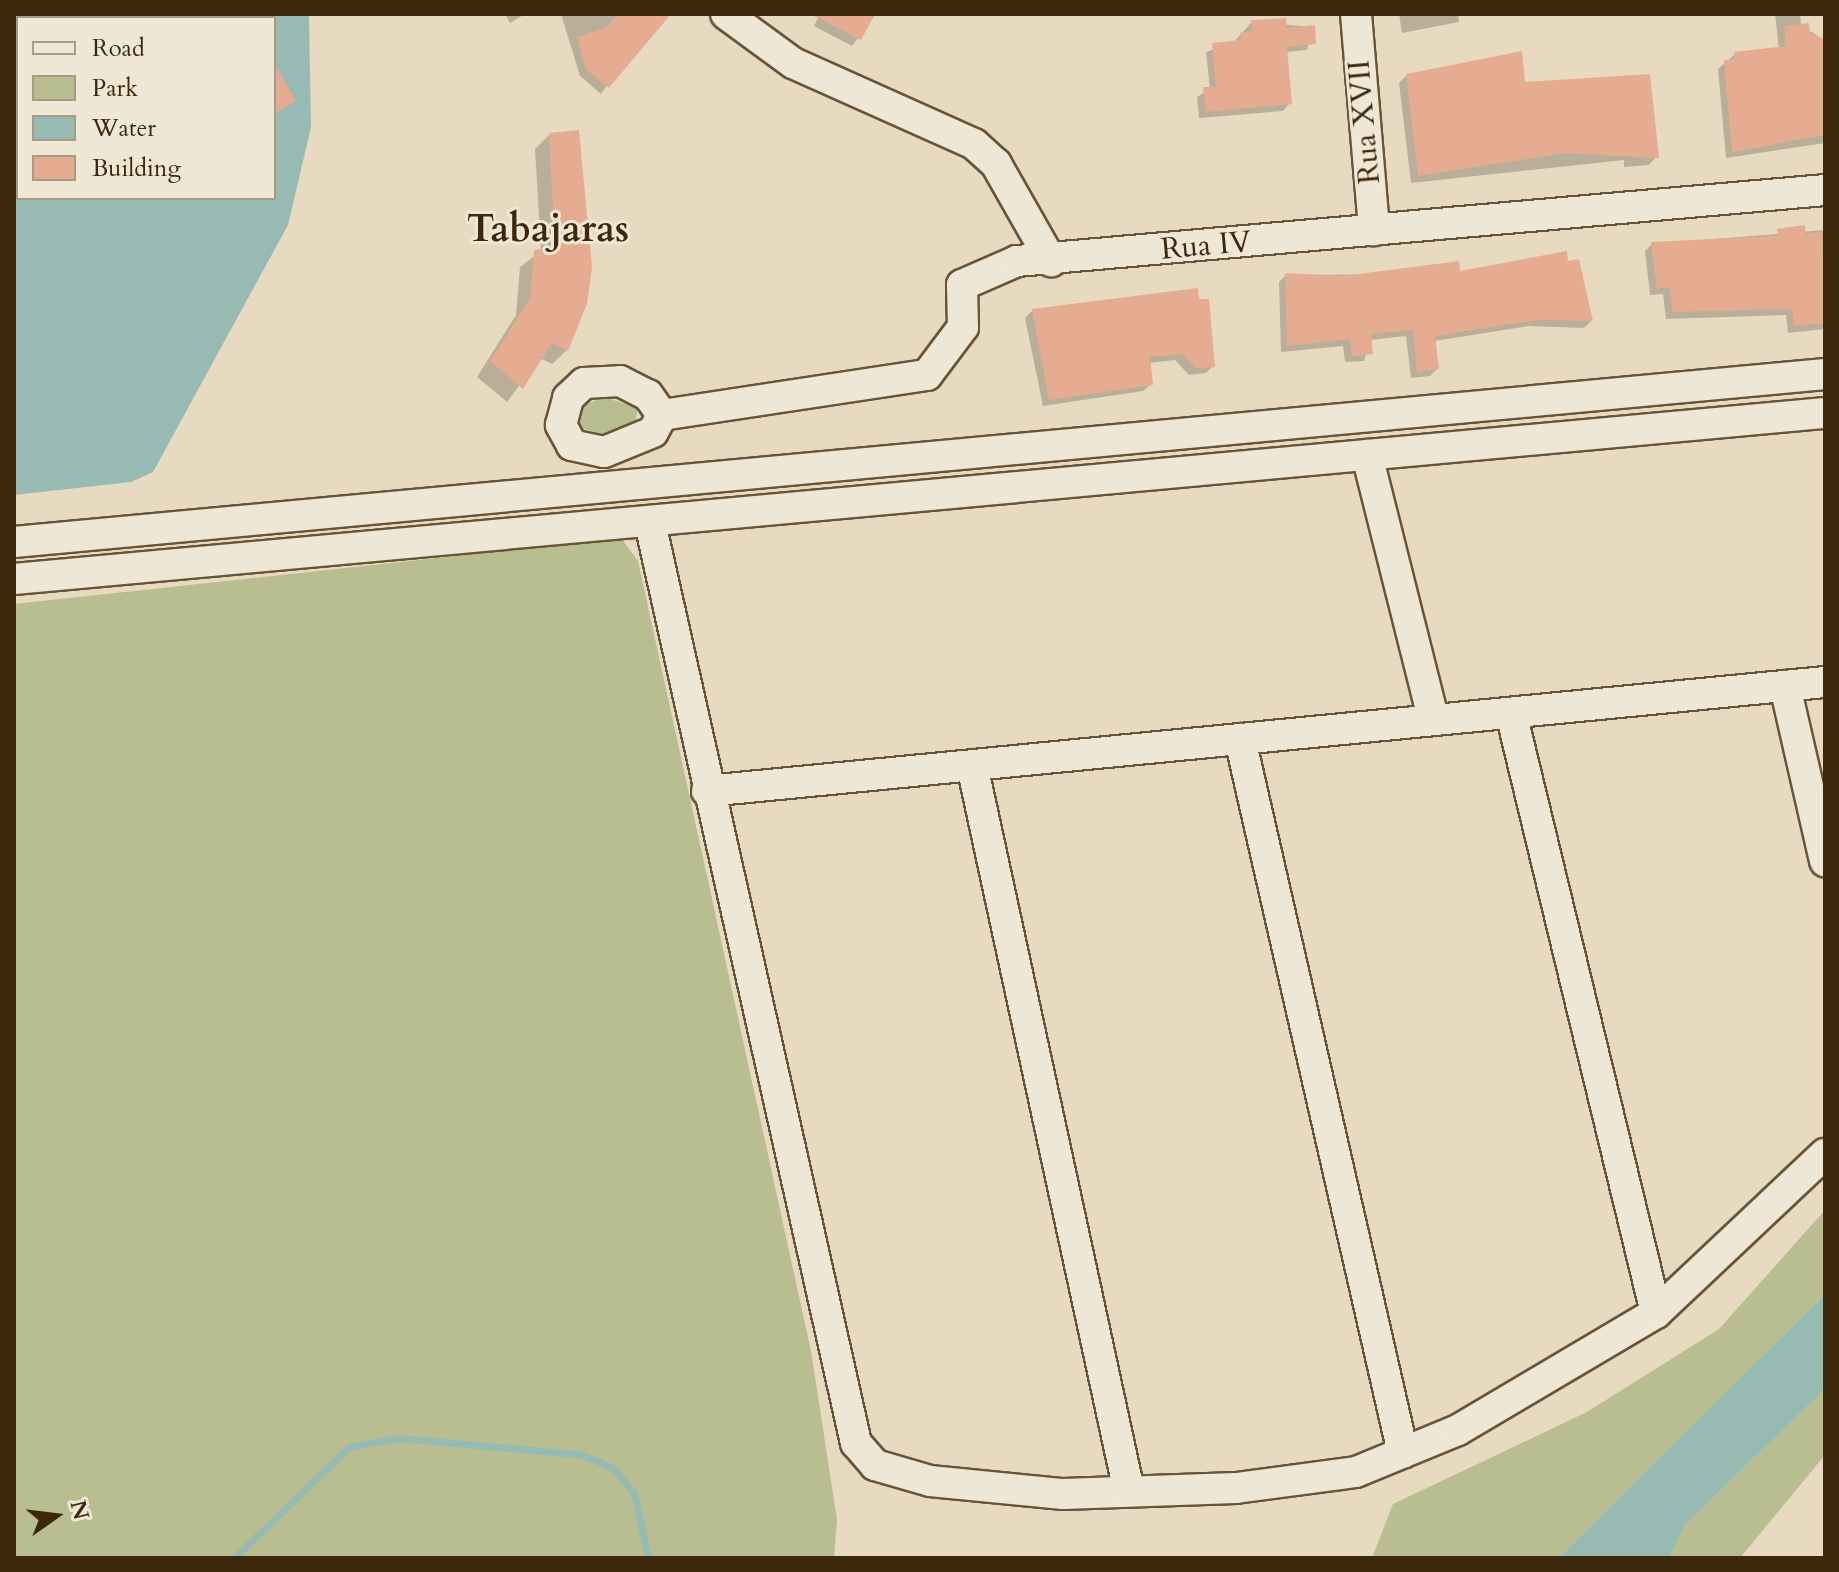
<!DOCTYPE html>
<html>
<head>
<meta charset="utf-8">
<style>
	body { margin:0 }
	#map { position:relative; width:1839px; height:1572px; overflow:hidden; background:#e7dac0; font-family:Cardo,serif }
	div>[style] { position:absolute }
	.green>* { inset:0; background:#b8be90 }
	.water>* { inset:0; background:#97bbb3 }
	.shadow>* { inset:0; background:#0003 }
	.stream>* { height:7px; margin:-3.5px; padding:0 3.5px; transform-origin:3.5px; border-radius:3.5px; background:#97bbb3 }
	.building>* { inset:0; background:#e6ac92 }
	.roads { filter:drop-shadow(2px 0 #685438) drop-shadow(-2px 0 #685438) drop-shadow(0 2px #685438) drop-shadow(0 -2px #685438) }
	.street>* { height:30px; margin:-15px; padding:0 15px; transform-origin:15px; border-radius:15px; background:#efe7d6 }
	span { translate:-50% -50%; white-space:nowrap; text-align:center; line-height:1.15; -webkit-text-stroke:6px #efe7d6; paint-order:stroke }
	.street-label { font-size:30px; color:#3e280b }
	.district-label { font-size:38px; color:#3e280b; font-weight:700 }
	.frame { position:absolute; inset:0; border:16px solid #3e280b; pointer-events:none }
	.legend { position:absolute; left:16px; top:16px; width:260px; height:184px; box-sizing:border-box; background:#efe7d6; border:2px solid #a89b85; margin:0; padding:10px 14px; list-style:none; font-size:24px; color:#3e280b }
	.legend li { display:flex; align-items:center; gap:16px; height:40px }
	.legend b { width:40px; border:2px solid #a89b85 }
	.north { position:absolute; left:16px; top:1476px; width:80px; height:80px; -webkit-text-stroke:6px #efe7d6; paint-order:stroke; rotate:76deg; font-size:22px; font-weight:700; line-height:32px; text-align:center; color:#3e280b }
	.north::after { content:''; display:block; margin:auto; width:28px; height:36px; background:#3e280b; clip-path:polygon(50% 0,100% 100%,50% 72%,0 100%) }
</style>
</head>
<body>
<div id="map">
	<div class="green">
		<div style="clip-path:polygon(604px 397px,638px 408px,635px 423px,604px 435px,577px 427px,584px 405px)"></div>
		<div style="clip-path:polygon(621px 538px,638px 561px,811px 1351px,837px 1520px,834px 1558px,14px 1558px,14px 604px)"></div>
		<div style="clip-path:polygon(1825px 1210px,1825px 1294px,1558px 1558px,1372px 1558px,1393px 1504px,1587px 1412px,1719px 1329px)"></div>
		<div style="clip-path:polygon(1825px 1389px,1825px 1455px,1740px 1558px,1669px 1558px,1685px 1525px)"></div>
	</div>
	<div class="water">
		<div style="clip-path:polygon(evenodd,17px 14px,309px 14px,311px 127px,288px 225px,153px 472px,131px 482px,14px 495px,17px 14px,18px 18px,274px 18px,274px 198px,18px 198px,18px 18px)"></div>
		<div style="clip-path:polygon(1825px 1294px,1825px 1389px,1685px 1525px,1669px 1558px,1558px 1558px)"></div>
	</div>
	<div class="shadow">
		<div style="clip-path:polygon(505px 14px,525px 14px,510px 23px)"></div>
		<div style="clip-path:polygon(561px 14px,658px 14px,601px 94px,580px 76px)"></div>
		<div style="clip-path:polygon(820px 14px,876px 14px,852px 46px,814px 26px)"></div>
		<div style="clip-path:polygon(1399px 14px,1458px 14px,1459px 22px,1402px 33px)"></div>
		<div style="clip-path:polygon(1775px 14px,1800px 14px,1801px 25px,1825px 41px,1825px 143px,1726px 158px,1718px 69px,1735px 54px,1779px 49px)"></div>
		<div style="clip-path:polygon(1252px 22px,1313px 27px,1307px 50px,1286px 52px,1290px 103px,1283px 111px,1199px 118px,1197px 97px,1210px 89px,1206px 52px,1233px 43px)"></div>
		<div style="clip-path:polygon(1407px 75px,1523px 84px,1656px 157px,1649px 165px,1624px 167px,1624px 160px,1411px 183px,1399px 83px)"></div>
		<div style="clip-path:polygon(550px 134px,567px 350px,552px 364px,540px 358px,507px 402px,477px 377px,516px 315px,520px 267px,541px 251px,535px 149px)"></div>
		<div style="clip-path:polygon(1825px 230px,1825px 329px,1788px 333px,1786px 315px,1666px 319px,1663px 294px,1650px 295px,1645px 251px,1652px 244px)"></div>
		<div style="clip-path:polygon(1567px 263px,1591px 321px,1584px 328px,1529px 326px,1434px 341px,1437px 369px,1430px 376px,1411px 378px,1406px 336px,1370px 340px,1364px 361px,1345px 362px,1343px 346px,1281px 352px,1279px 282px,1286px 275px,1459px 274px)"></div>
		<div style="clip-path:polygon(1197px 302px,1213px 366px,1206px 373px,1189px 375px,1175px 360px,1149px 363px,1151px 384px,1143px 391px,1043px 406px,1025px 318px,1033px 310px)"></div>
	</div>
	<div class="stream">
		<div style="left:234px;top:1558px;width:160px;rotate:-44deg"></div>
		<div style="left:349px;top:1447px;width:50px;rotate:-10.4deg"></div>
		<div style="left:398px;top:1438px;width:182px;rotate:5.1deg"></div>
		<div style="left:579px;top:1454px;width:35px;rotate:22deg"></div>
		<div style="left:612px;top:1467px;width:34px;rotate:50deg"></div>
		<div style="left:634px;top:1493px;width:66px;rotate:77.8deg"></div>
	</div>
	<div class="building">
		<div style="clip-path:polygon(618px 14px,671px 14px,609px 88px,586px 69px,577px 37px,606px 28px)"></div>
		<div style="clip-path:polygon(811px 14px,875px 14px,861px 40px)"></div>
		<div style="clip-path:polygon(1286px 18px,1287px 28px,1315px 25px,1316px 44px,1287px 47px,1292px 104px,1206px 112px,1203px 87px,1216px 87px,1212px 43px,1241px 40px,1240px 33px,1252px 31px,1251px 20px)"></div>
		<div style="clip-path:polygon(1809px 23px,1810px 34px,1825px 39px,1825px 135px,1732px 152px,1724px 60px,1735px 59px,1734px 52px,1786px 46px,1784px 26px)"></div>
		<div style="clip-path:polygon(1522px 51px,1525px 82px,1650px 74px,1659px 158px,1566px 153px,1418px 176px,1406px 74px)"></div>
		<div style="clip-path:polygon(274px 63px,296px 101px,274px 114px)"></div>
		<div style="clip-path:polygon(579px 130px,592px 267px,587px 304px,568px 351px,552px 343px,523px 389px,490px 361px,530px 299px,534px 250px,555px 247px,549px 133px)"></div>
		<div style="clip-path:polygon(1805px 225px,1806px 234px,1822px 232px,1825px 323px,1794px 326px,1792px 309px,1673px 312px,1669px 287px,1657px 289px,1651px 242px,1778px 236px,1777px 229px)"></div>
		<div style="clip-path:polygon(1567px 251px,1568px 261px,1579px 259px,1593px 321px,1538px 320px,1435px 336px,1439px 369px,1417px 372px,1413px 330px,1371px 334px,1373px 354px,1352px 356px,1350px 339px,1287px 346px,1285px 273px,1343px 276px,1459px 261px,1460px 271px)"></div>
		<div style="clip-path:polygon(1198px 288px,1199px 299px,1209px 299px,1215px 367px,1196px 368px,1183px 354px,1150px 357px,1153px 385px,1049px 400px,1032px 309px)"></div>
	</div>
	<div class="roads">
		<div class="street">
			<div style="left:726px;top:14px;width:83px;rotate:36.2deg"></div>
			<div style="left:793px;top:63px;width:198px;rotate:24.1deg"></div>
			<div style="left:974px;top:144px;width:30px;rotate:42deg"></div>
			<div style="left:996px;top:164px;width:112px;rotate:60.4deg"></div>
			<div style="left:1356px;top:14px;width:217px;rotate:85.2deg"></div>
			<div style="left:620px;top:381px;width:31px;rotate:27deg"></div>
			<div style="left:648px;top:395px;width:24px;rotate:55deg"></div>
			<div style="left:662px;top:415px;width:19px;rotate:118deg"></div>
			<div style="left:653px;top:432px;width:53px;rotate:157.8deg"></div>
			<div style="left:604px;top:452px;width:33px;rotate:-168deg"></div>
			<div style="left:572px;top:445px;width:23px;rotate:-119deg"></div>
			<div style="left:561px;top:425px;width:28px;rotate:-75deg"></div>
			<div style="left:568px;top:398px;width:22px;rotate:-43deg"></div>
			<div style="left:584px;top:383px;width:36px;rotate:-3deg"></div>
			<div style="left:662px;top:415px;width:268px;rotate:-8.6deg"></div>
			<div style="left:927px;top:375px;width:60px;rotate:-53.1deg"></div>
			<div style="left:963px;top:327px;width:42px;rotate:-91.4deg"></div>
			<div style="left:962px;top:285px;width:60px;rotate:-23.6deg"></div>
			<div style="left:1017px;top:261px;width:811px;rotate:-5.02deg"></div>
			<div style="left:1367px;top:455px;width:270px;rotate:75.9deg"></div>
			<div style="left:650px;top:523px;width:943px;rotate:77.38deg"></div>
			<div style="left:856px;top:1443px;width:29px;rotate:49deg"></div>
			<div style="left:875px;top:1465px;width:57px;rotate:16.2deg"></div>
			<div style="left:930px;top:1481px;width:134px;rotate:5.6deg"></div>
			<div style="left:1063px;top:1494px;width:173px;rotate:-2deg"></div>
			<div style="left:1236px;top:1488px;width:121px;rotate:-7.6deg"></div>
			<div style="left:1356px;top:1472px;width:110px;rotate:-22.4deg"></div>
			<div style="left:1458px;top:1430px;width:230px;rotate:-30.6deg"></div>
			<div style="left:1656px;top:1313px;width:232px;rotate:-43.3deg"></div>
			<div style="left:14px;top:542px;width:1819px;rotate:-5.3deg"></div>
			<div style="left:14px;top:579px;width:1819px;rotate:-5.24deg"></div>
			<div style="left:1785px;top:686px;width:180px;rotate:77.1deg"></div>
			<div style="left:1511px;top:713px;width:617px;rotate:76.41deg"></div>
			<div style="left:1240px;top:739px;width:732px;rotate:77.14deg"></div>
			<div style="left:972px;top:765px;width:743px;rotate:77.8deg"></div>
			<div style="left:707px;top:791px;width:1123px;rotate:-5.57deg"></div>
		</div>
	</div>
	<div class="street-label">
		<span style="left:1365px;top:122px;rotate:-95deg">Rua XVII</span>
		<span style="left:1206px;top:246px;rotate:-5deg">Rua IV</span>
	</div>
	<div class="district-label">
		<span style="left:548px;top:230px">Tabajaras</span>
	</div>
	<div class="frame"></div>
	<ul class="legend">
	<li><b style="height:10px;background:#efe7d6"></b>Road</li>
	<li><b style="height:22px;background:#b8be90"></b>Park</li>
	<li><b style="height:22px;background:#97bbb3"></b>Water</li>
	<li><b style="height:22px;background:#e6ac92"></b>Building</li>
	</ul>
	<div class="north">N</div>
</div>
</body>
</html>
